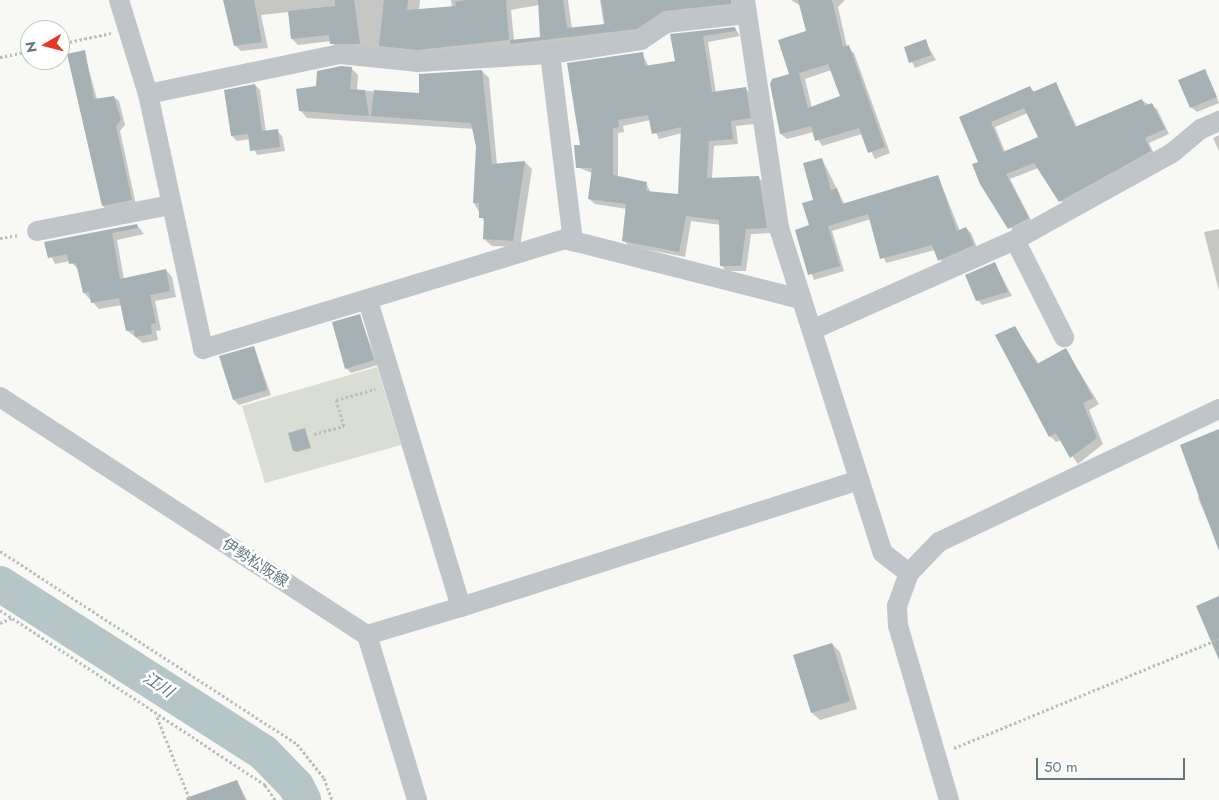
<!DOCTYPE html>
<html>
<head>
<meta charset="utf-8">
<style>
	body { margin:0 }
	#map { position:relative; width:1219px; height:800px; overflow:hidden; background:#f8f8f5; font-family:Jost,"Noto Sans JP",sans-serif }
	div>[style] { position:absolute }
	.green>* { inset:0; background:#d9ddd4 }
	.shadow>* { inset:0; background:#0003 }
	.river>* { height:36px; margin:-18px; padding:0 18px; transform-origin:18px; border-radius:18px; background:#b6c6c8 }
	.building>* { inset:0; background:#a6b1b5 }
	.path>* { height:3px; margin-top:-1.5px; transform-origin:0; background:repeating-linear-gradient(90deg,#b9bec0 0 2.5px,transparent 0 5px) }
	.minor>* { height:20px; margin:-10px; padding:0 10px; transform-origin:10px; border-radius:10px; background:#bfc5c8 }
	span { translate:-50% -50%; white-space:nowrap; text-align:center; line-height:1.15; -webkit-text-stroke:5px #fff; paint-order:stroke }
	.street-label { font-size:15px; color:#637881 }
	.water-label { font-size:16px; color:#5e787c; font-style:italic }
	.north { position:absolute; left:20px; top:20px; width:50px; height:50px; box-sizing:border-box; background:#fff; border:1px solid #c1c9cd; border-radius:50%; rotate:262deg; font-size:14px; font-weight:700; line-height:20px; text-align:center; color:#637881 }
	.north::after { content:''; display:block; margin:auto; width:18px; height:22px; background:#e73827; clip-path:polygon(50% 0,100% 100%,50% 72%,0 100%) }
	.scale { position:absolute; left:1036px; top:758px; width:149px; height:22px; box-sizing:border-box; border:2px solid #637881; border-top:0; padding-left:6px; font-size:15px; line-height:18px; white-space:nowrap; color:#637881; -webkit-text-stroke:4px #fff; paint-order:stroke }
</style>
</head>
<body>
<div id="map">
	<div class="green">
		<div style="clip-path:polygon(377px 367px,401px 445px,265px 483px,242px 406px)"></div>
	</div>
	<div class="shadow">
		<div style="clip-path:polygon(evenodd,224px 0,420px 0,419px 10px,452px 7px,451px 0,568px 0,572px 29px,604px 26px,600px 0,735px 0,737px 9px,643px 34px,555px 48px,424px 56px,337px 49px,331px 41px,298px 45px,292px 39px,289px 12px,261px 15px,268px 48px,241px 51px,235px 45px,224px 0,539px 5px,541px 38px,514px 40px,511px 10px,539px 5px)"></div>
		<div style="clip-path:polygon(evenodd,845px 0,838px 7px,847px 47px,854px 53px,890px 153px,875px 159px,862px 134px,822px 146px,814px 132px,787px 139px,781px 134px,791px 75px,807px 32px,801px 6px,791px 0,845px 0,831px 70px,841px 97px,812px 108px,805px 79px,831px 70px)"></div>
		<div style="clip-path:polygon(evenodd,735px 28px,740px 36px,708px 42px,716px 93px,746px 89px,751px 94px,755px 124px,736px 126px,738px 144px,714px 146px,712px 179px,759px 178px,764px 183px,772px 233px,751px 234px,746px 271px,726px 271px,721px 265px,721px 225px,691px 221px,685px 257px,629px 246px,624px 241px,627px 209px,595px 204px,589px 199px,592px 173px,577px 167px,582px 146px,642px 53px,649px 67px,676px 62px,672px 36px,735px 28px,650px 120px,659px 139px,682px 133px,680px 196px,651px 193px,646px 183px,618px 178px,618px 133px,624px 132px,623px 126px,650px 120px)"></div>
		<div style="clip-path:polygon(925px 41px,936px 60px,915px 68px,905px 48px)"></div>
		<div style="clip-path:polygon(84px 52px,97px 99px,114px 97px,119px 101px,125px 125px,120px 131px,136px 205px,107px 210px,103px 206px)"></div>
		<div style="clip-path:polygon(351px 68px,358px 75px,357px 90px,420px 95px,482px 71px,489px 78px,497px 165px,525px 162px,532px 169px,520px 247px,492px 246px,484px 239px,485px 223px,474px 203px,478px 146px,474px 129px,307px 118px,300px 110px,317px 87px)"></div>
		<div style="clip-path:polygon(1205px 70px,1219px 103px,1197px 112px,1191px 107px)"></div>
		<div style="clip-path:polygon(evenodd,1056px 83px,1077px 127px,1141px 100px,1157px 109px,1169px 134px,1149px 143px,1155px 156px,1065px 206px,1038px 168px,1010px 179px,1033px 224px,1014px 234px,961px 117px,1030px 88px,1035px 92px,1056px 83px,1028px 113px,1040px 138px,1005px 152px,995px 127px,1028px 113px)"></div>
		<div style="clip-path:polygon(255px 85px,260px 90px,266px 132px,277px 131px,282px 136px,285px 151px,257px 155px,250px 139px,237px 141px,232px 136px)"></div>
		<div style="clip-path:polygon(1219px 135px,1219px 151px,1213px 138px)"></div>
		<div style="clip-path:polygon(822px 159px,845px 205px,938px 176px,960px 231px,966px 228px,971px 233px,978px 250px,944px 265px,935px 250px,886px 263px,871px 219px,832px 231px,844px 271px,814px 280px,796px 230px,810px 226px)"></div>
		<div style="clip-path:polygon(137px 225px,144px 234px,117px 240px,124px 279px,166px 270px,172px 277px,176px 297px,155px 301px,161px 330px,156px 331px,158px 340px,143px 343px,128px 331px,122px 305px,99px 309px,84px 293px,80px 271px,70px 261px,55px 264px,45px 243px)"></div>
		<div style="clip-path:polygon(1219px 229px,1219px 291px,1204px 232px)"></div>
		<div style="clip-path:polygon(995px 264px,1012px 296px,982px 305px,978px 300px)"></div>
		<div style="clip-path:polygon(359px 315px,378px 365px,351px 373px,346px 368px)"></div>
		<div style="clip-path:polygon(1014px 327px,1039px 364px,1066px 350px,1099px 404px,1089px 410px,1103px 444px,1078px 464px,1061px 440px,1056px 442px,1050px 436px)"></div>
		<div style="clip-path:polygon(254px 347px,271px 395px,239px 405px,234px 400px)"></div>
		<div style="clip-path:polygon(304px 429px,311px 448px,296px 452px,294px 450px)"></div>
		<div style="clip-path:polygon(1219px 431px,1219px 547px,1198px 498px)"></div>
		<div style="clip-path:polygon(832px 644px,840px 652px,857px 709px,820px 720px,812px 713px)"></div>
		<div style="clip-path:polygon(237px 781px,247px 800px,211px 800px)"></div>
	</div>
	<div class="river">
		<div style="left:0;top:584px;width:312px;rotate:32.6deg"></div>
		<div style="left:263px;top:752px;width:47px;rotate:45.9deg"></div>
		<div style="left:296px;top:786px;width:16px;rotate:63deg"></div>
	</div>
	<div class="building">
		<div style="clip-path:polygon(223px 0,254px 0,262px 42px,234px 46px)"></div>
		<div style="clip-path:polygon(335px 0,354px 0,360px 44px,330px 44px,329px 35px,291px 39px,288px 11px,335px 6px)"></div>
		<div style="clip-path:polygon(384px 0,408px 0,407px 10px,456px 6px,455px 2px,467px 0,506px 0,509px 40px,417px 50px,379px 46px)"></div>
		<div style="clip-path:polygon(538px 0,563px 0,567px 28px,605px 24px,601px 0,731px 0,731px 4px,664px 11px,637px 29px,510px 44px,510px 40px,540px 37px)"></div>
		<div style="clip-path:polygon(evenodd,798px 0,832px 0,843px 47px,849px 45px,885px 147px,868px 153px,859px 128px,815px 141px,811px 126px,780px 134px,770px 84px,772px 79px,789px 74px,778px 40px,806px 31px,798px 0,828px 64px,840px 96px,808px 108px,799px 73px,828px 64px)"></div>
		<div style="clip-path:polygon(evenodd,735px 27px,736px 31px,703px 36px,712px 92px,746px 87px,751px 118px,731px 121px,733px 139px,709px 141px,707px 178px,759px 176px,767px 228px,746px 229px,741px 266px,720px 266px,719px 220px,686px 216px,679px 252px,622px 241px,626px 204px,588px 199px,592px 168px,576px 168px,574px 145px,580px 145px,567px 63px,643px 52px,645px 66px,675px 61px,670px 34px,735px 27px,648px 115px,652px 134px,681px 127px,678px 194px,646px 191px,647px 182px,613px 175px,613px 128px,619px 127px,618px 120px,648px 115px)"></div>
		<div style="clip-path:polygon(926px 39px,931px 55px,909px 63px,904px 47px)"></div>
		<div style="clip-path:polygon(85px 50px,94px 99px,114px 96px,121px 120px,116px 126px,132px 200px,102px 206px,67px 54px)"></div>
		<div style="clip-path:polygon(341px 66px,352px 67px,350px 89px,365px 90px,369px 116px,299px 111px,296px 89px,316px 86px,317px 71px)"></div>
		<div style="clip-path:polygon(1205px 69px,1217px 97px,1190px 108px,1178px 80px)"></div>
		<div style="clip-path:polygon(482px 70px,492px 164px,525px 161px,513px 241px,483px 239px,484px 218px,479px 218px,479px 203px,473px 203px,476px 147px,471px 123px,371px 116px,374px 90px,419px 93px,419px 74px)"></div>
		<div style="clip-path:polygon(evenodd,1056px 82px,1075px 127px,1142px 99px,1145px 106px,1152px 103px,1165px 129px,1145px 138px,1151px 151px,1059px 202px,1034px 163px,1006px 174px,1029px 218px,1008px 229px,980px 184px,972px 164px,978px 162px,959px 117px,1030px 86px,1033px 92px,1056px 82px,1024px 108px,1038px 137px,1003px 152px,991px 122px,1024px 108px)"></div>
		<div style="clip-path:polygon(255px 84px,262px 131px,278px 129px,280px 147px,250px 151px,248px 134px,231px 136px,224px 90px)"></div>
		<div style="clip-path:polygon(822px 158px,831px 190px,837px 188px,842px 204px,938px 175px,957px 231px,966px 227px,974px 245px,938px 261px,932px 245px,880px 259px,868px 214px,828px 226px,840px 266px,808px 275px,795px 230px,809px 225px,802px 203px,813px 200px,803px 163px)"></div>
		<div style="clip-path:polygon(137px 224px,138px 228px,112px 233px,120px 279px,166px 269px,170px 291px,150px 295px,156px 323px,151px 324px,152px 334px,135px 337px,134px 330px,126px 331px,119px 298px,91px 303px,89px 292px,83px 293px,76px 263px,69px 264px,67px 254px,48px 258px,44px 242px)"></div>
		<div style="clip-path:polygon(995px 262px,1008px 292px,976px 301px,965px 275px)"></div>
		<div style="clip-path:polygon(360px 314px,374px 360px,345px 369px,332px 322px)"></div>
		<div style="clip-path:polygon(1015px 326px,1037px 364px,1066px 348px,1093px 398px,1083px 403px,1097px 438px,1070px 458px,1056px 433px,1049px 437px,995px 335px)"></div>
		<div style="clip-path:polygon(254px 346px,267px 390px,233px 400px,219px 356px)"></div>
		<div style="clip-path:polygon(305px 428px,310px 446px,293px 451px,288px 433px)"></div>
		<div style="clip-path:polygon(1219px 429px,1219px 551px,1180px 445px)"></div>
		<div style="clip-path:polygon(1219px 596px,1219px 660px,1196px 606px)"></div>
		<div style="clip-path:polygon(832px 643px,850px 701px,811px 713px,793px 655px)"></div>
		<div style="clip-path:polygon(237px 780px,245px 800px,187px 800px,186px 798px)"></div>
	</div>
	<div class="path">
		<div style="left:60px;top:44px;width:52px;rotate:-12.2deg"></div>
		<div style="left:0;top:57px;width:31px;rotate:-11deg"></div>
		<div style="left:0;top:238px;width:19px;rotate:-9deg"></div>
		<div style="left:314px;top:434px;width:31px;rotate:-15deg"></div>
		<div style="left:344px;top:426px;width:27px;rotate:-107deg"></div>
		<div style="left:336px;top:400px;width:41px;rotate:-15.8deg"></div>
		<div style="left:0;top:551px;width:354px;rotate:33deg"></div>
		<div style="left:297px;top:744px;width:43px;rotate:51.5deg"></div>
		<div style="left:324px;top:778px;width:23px;rotate:70deg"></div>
		<div style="left:0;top:610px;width:318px;rotate:33.4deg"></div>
		<div style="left:265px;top:785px;width:18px;rotate:56deg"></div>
		<div style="left:0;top:623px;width:13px;rotate:-23deg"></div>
		<div style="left:157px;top:717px;width:89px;rotate:68.3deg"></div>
		<div style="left:954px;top:748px;width:287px;rotate:-22.4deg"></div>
	</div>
	<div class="minor">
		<div style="left:119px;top:0;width:98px;rotate:72.9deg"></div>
		<div style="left:148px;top:94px;width:261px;rotate:77.8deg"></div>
		<div style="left:203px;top:349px;width:378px;rotate:-16.9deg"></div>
		<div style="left:565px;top:239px;width:243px;rotate:14.3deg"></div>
		<div style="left:745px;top:0;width:231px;rotate:81.5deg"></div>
		<div style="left:779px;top:228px;width:341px;rotate:72.3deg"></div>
		<div style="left:883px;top:553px;width:33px;rotate:38deg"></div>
		<div style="left:550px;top:54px;width:92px;rotate:-8.7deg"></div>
		<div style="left:641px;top:40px;width:30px;rotate:-34deg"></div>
		<div style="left:666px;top:23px;width:81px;rotate:-6.4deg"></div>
		<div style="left:148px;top:94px;width:196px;rotate:-11.8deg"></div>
		<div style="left:340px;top:54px;width:77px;rotate:5.9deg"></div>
		<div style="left:417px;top:62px;width:133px;rotate:-3.4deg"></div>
		<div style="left:550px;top:54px;width:189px;rotate:83deg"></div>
		<div style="left:37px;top:231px;width:136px;rotate:-11deg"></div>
		<div style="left:1015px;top:240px;width:109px;rotate:63.2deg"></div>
		<div style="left:814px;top:329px;width:220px;rotate:-23.9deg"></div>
		<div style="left:1015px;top:240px;width:179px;rotate:-29deg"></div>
		<div style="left:1172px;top:153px;width:38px;rotate:-40deg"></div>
		<div style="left:1201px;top:129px;width:20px;rotate:-24deg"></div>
		<div style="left:0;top:397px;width:437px;rotate:33deg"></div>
		<div style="left:367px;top:635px;width:172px;rotate:73.1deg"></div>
		<div style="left:461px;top:607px;width:418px;rotate:-17.7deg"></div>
		<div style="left:367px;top:635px;width:98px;rotate:-16.6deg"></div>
		<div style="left:461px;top:607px;width:321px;rotate:-106.9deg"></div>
		<div style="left:949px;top:800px;width:181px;rotate:-106.3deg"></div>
		<div style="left:898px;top:626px;width:20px;rotate:-93deg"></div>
		<div style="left:897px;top:606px;width:35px;rotate:-70deg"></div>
		<div style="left:909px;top:573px;width:43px;rotate:-45.9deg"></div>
		<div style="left:939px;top:542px;width:310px;rotate:-25.4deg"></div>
	</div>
	<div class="street-label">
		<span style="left:255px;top:563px;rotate:33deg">伊勢松阪線</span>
	</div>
	<div class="water-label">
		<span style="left:158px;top:685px;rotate:33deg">江川</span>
	</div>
	<div class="north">N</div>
	<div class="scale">50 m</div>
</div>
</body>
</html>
